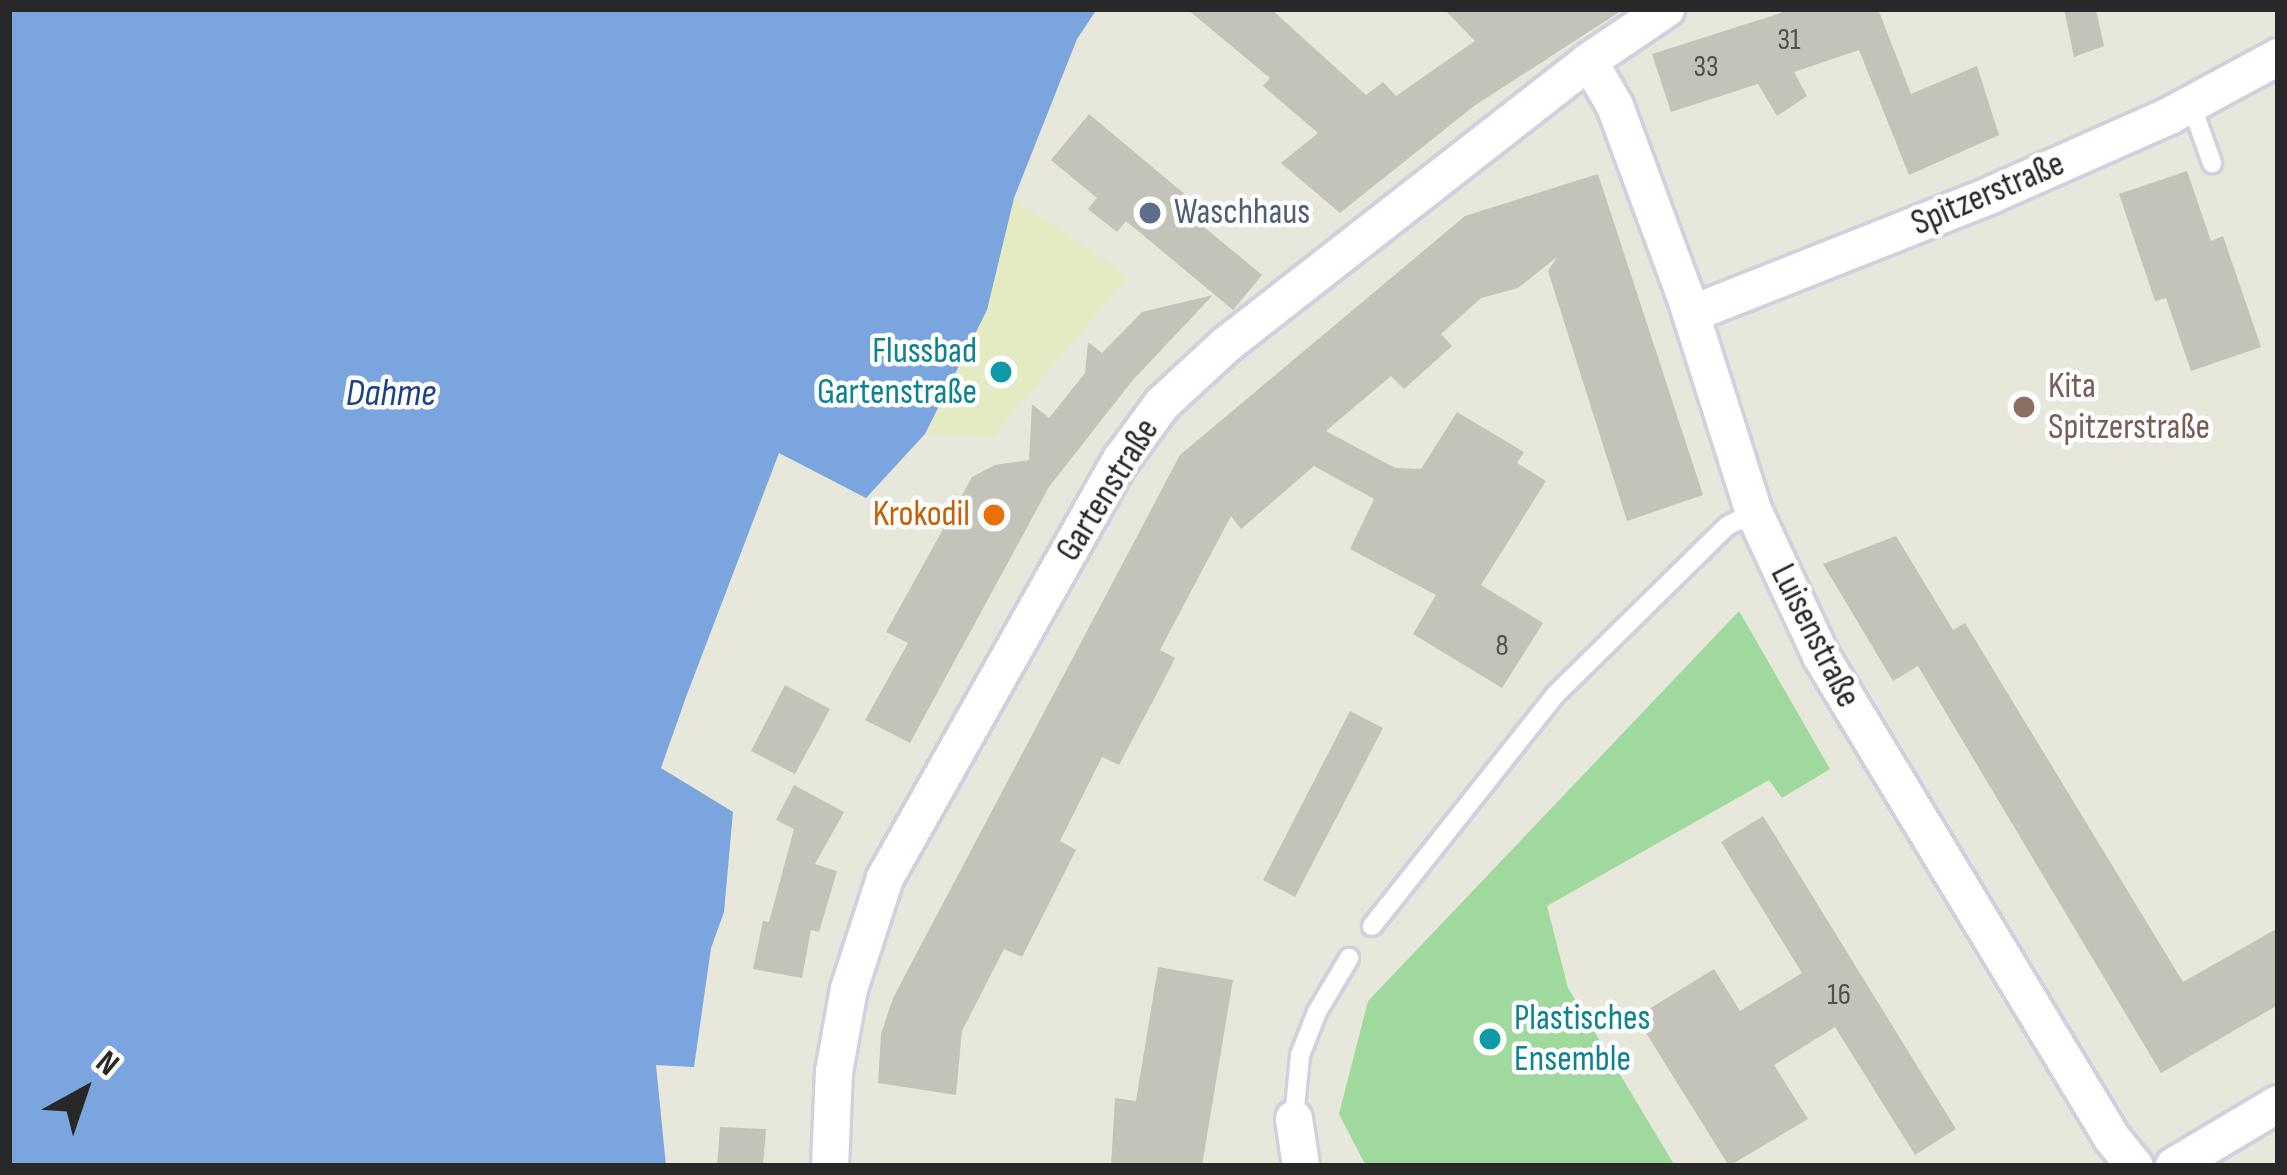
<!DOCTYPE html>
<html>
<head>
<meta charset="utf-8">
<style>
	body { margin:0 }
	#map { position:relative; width:2287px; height:1175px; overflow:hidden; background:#e8e7db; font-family:"Sofia Sans Condensed",sans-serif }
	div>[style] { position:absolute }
	.green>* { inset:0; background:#a0d99d }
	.sand>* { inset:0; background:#e4eac1 }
	.water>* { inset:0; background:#7aa5de }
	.building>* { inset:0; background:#c4c3ba }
	.roads { filter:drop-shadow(3px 0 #d2d0df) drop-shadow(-3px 0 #d2d0df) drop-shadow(0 3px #d2d0df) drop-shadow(0 -3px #d2d0df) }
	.service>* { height:18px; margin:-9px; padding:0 9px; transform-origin:9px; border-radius:9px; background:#fff }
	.minor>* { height:36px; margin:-18px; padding:0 18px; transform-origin:18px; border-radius:18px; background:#fff }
	.dots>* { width:33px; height:33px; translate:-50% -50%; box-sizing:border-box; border:6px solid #fff; border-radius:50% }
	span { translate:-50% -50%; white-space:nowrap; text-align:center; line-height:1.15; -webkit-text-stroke:9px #fff; paint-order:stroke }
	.number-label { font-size:30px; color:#4f4f4c }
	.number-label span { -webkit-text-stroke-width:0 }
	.street-label { font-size:36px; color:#282828 }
	.service-label { font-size:36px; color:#4e5e75 }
	.left { translate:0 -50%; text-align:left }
	.culture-label { font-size:36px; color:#0d838f }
	.right { translate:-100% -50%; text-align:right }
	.education-label { font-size:36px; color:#785e54 }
	.food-label { font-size:36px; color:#c56008 }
	.water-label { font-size:39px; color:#1d4286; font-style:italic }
	.frame { position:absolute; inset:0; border:12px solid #282828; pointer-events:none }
	.north { position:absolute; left:24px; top:1031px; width:120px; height:120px; -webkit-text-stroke:9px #fff; paint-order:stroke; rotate:40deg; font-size:33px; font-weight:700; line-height:48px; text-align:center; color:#282828 }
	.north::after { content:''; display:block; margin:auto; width:42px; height:54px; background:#282828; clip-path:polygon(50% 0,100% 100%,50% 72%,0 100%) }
</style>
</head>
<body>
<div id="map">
	<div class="green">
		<div style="clip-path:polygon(1739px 611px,1830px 769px,1782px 798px,1769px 780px,1547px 906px,1568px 988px,1675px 1166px,1366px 1166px,1339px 1114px,1368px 1001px)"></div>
	</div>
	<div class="sand">
		<div style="clip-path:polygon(1014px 199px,1128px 276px,992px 437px,925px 434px,987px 310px)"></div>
	</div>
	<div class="water">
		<div style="clip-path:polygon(9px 9px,1097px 9px,1077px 39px,1014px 198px,987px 310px,925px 434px,866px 498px,779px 453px,686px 697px,661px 768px,733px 812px,724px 912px,711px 948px,694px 1067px,656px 1065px,666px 1166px,9px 1166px)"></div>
	</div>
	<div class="building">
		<div style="clip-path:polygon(1187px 9px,1271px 9px,1366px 95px,1383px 82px,1396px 96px,1475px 41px,1444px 9px,1624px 9px,1474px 106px,1340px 213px,1281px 163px,1318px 133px,1263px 86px,1270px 78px)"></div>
		<div style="clip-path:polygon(1793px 9px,1878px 9px,1911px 94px,1977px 66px,1999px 135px,1909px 175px,1859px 50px,1794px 72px,1807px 96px,1777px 116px,1758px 84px,1671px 112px,1652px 54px)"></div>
		<div style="clip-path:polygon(2064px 9px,2096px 9px,2104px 46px,2074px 57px)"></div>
		<div style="clip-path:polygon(1089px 114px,1212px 217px,1204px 227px,1262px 275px,1233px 310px,1126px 221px,1117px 232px,1088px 209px,1097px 198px,1051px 160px)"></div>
		<div style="clip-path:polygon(2187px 171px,2211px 241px,2223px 236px,2261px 347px,2191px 371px,2166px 298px,2155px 301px,2119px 194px)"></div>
		<div style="clip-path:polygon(1598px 174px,1703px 495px,1627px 521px,1548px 271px,1557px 257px,1518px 288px,1481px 298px,1441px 334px,1452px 346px,1404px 389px,1391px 376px,1326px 431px,1395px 468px,1421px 469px,1457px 412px,1524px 452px,1517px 463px,1546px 481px,1481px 585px,1543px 623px,1502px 688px,1413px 634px,1436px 595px,1350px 549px,1374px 499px,1314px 466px,1241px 529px,1231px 516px,1160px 650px,1175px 658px,1163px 682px,1119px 765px,1102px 757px,1060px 841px,1076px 850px,1022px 957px,1004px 949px,962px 1031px,956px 1095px,878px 1083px,881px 1034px,893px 998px,1180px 455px,1465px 216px)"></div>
		<div style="clip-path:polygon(1213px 295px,1132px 381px,1049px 487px,910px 743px,865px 720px,908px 643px,886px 632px,972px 477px,995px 465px,1029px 460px,1032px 404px,1049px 418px,1085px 373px,1088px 342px,1102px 353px,1142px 312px)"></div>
		<div style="clip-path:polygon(1896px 536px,1953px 630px,1965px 623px,2183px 982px,2278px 928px,2278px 1005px,2161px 1073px,1918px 666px,1893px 681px,1823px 564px)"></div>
		<div style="clip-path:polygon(785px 685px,830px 709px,795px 774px,751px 751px)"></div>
		<div style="clip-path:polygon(1350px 711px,1383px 728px,1295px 897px,1263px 880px)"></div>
		<div style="clip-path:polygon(794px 785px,844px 812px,815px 864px,837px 871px,819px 932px,811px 930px,802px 978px,753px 969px,763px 921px,769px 922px,794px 829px,776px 820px)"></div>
		<div style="clip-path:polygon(1763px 816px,1956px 1129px,1915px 1155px,1835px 1027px,1774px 1065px,1808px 1119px,1729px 1166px,1636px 1017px,1714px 969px,1740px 1011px,1802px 973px,1721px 842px)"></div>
		<div style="clip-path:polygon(1158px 967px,1233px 980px,1202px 1166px,1111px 1166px,1115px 1098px,1136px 1101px)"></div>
		<div style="clip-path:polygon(720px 1127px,766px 1129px,763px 1166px,717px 1166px)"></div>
	</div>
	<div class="roads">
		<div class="service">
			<div style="left:2191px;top:104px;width:63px;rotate:70.4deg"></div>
			<div style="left:1372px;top:926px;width:295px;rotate:-51.6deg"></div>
			<div style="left:1555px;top:695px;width:241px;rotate:-44.5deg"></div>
			<div style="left:1727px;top:526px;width:30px;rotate:-27deg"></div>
			<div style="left:1294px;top:1119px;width:64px;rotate:-84.6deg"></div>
			<div style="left:1300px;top:1055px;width:46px;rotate:-68.4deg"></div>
			<div style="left:1317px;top:1012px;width:63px;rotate:-59.3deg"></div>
		</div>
		<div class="minor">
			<div style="left:1589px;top:61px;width:52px;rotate:60deg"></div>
			<div style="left:1615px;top:106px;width:202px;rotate:69.7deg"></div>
			<div style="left:1685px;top:295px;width:228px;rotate:72.4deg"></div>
			<div style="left:1754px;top:512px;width:159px;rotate:65deg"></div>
			<div style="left:1821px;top:656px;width:563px;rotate:58.88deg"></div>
			<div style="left:2112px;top:1138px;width:36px;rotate:51deg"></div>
			<div style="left:1691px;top:314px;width:323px;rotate:-21.6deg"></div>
			<div style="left:1991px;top:195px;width:195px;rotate:-23.9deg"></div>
			<div style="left:2169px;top:116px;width:124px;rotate:-28.4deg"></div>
			<div style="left:1294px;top:1119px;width:48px;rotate:81.5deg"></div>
			<div style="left:830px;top:1166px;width:94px;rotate:-87.6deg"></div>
			<div style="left:834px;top:1072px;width:84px;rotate:-79.8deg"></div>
			<div style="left:849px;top:989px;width:117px;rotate:-72deg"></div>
			<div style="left:885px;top:878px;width:480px;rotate:-60.6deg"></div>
			<div style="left:1121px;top:460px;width:69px;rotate:-53.8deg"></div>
			<div style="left:1162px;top:404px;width:88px;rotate:-42.7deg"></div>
			<div style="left:1227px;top:344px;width:459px;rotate:-38deg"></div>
			<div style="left:1589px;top:61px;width:93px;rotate:-34deg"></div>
			<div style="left:2174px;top:1166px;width:121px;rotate:-30.8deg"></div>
		</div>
	</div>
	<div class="dots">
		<div style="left:1150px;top:213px;background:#5c6f8a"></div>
		<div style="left:1001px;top:372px;background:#0f9aa8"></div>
		<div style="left:2024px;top:407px;background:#8d6e63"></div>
		<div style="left:994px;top:515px;background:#e8710a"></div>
		<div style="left:1490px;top:1039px;background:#0f9aa8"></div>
	</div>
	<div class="number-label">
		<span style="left:1789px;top:40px">31</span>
		<span style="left:1706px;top:67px">33</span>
		<span style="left:1502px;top:646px">8</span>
		<span style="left:1839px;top:995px">16</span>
	</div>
	<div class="street-label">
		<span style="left:1988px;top:194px;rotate:-23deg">Spitzerstraße</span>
		<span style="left:1108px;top:490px;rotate:-58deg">Gartenstraße</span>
		<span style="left:1815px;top:636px;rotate:63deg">Luisenstraße</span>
	</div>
	<div class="service-label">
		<span class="left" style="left:1174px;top:213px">Waschhaus</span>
	</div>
	<div class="culture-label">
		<span class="right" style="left:977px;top:372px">Flussbad<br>Gartenstraße</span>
		<span class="left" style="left:1514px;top:1039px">Plastisches<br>Ensemble</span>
	</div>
	<div class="education-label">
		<span class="left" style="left:2048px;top:407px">Kita<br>Spitzerstraße</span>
	</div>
	<div class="food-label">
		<span class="right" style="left:970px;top:515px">Krokodil</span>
	</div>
	<div class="water-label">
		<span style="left:391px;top:394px">Dahme</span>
	</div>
	<div class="frame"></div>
	<div class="north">N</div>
</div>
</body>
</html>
